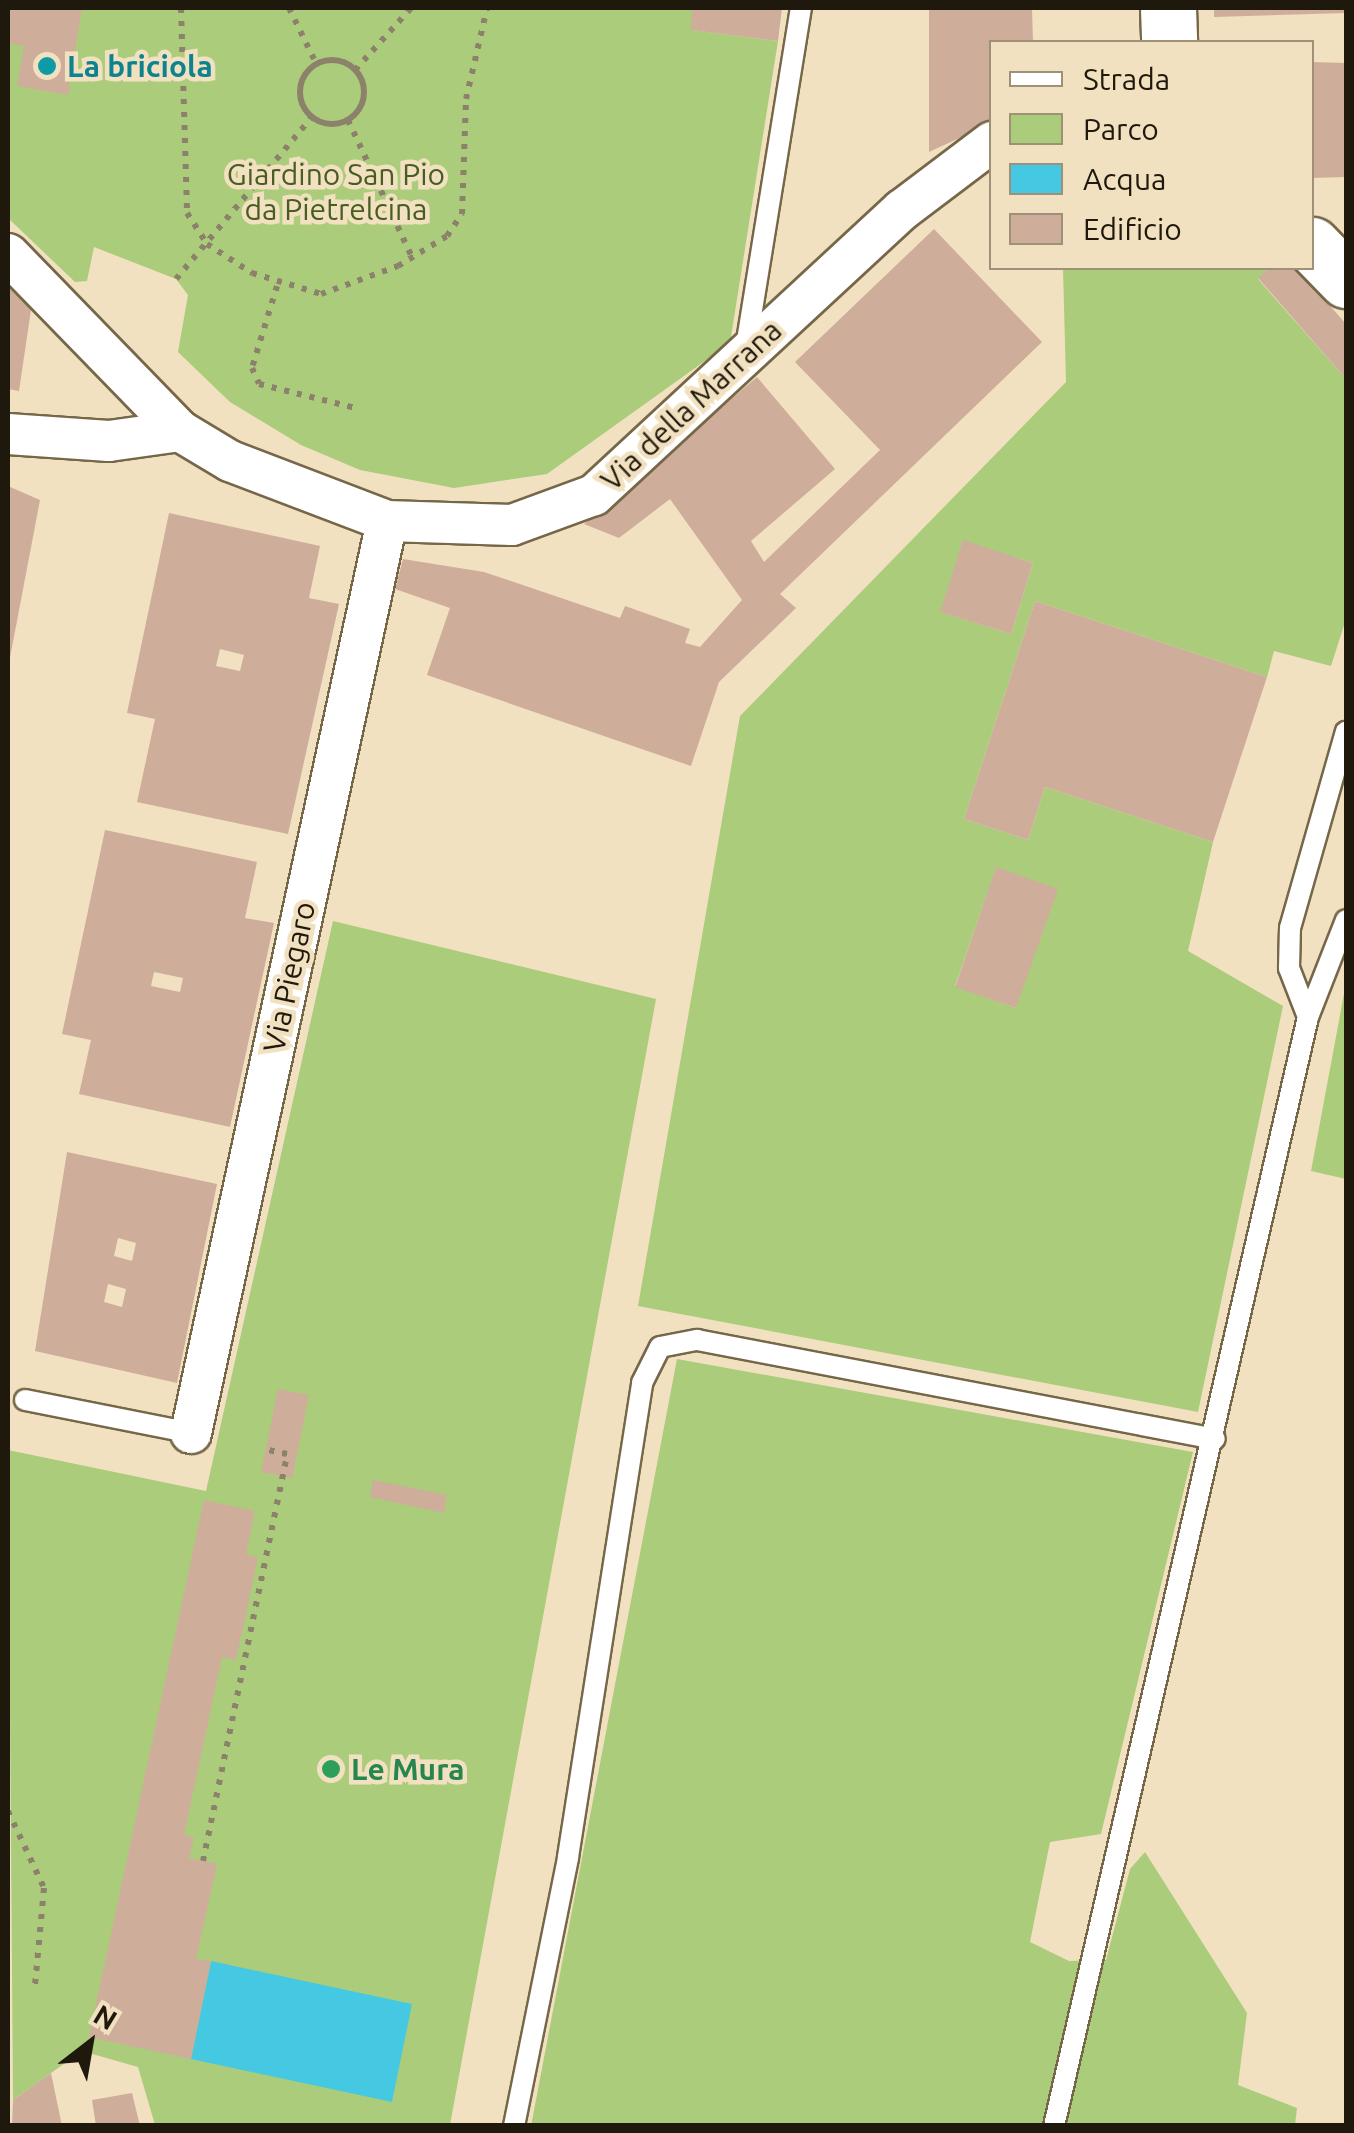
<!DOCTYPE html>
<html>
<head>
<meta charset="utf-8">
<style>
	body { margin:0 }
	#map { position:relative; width:1354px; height:2133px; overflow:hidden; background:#f2e1c0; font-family:Ubuntu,sans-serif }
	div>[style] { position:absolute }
	.green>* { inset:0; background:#aacc7b }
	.water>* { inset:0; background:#45c9e3 }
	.building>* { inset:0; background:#cfad9b }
	.path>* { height:6px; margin-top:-3px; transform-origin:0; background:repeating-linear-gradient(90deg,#8c816a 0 5px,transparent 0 13px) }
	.path>.ring { margin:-3px; padding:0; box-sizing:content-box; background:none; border:6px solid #8c816a; border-radius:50% }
	.roads { filter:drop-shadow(2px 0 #766749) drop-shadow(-2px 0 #766749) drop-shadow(0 2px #766749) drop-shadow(0 -2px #766749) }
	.lane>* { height:20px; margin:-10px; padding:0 10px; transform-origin:10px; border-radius:10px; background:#fff }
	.street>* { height:40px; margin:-20px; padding:0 20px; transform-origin:20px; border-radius:20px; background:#fff }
	.secondary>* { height:55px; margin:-27.5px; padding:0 27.5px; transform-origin:27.5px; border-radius:27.5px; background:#fff }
	.dots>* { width:28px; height:28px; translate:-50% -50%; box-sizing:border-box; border:5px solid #f2e1c0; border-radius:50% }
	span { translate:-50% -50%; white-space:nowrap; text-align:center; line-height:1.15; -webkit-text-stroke:9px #f2e1c0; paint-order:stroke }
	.culture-label { font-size:30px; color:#0d838f; font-weight:700 }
	.left { translate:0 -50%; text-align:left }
	.park-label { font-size:30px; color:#475d22 }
	.street-label { font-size:30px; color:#1f190d }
	.leisure-label { font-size:30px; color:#27864d; font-weight:700 }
	.frame { position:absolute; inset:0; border:10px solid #1f190d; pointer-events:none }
	.legend { position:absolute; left:989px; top:40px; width:325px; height:230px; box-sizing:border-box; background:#f2e1c0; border:2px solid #9e9178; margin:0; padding:12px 18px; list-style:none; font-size:30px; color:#1f190d }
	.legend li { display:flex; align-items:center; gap:20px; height:50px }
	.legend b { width:50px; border:2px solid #9e9178 }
	.north { position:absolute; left:40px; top:1993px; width:100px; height:100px; -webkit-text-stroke:8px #f2e1c0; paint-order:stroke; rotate:31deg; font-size:28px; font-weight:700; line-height:40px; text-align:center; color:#1f190d }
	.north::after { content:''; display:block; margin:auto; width:35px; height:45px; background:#1f190d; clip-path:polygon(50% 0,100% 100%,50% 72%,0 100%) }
</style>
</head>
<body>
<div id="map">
	<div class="green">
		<div style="clip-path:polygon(8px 8px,692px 8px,692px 30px,778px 41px,730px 343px,547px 474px,454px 488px,360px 470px,301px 445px,230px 402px,178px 352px,188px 295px,176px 279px,94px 247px,87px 281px,75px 282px,8px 218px)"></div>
		<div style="clip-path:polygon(evenodd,1063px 268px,1269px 268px,1258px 279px,1346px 379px,1346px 619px,1331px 666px,1274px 651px,1267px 677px,1035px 601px,964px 819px,1028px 840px,1045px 787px,1213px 842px,1188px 951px,1283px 1006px,1198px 1412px,638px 1306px,740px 716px,1066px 382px,1063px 268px,963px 541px,1033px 563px,1011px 634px,941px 612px,963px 541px,1063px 268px,996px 868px,1016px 1008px,955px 986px,996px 868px)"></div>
		<div style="clip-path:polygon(333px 921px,656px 999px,450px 2125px,155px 2125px,138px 2067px,82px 2051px,13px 2100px,8px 1450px,206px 1491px)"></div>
		<div style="clip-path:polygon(1346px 983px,1346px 1179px,1311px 1171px)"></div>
		<div style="clip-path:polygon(677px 1359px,1193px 1452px,1101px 1834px,1050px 1842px,1030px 1942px,1069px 1961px,1106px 1960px,1130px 1869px,1145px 1852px,1247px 2013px,1238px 2085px,1297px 2108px,1295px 2125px,531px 2126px)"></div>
	</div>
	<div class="water">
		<div style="clip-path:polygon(211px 1961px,412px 2004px,392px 2102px,191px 2059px)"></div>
	</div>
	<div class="building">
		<div style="clip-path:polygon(8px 8px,82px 8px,68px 95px,17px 86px,24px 46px,8px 43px)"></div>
		<div style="clip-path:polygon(692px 8px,782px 8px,778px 41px,691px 30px)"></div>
		<div style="clip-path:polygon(929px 8px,1032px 8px,1033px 42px,992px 42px,992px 123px,929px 152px)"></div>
		<div style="clip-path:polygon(1214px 8px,1346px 8px,1346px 13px,1214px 17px)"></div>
		<div style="clip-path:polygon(1312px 62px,1346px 63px,1346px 177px,1312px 178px)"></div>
		<div style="clip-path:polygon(934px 229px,1042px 342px,780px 594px,796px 608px,719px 682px,691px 766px,427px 675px,450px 608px,395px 589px,403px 559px,484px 572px,620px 618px,625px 606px,690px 629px,685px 643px,700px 647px,742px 600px,670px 499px,619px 538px,584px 524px,757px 377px,835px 469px,751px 541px,764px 562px,880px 450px,795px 362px)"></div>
		<div style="clip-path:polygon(1269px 268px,1297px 268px,1346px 324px,1346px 379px,1258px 278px)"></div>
		<div style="clip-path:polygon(8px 279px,32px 303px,19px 391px,8px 389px)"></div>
		<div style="clip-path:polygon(8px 486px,40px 500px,9px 663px,8px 663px)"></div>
		<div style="clip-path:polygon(evenodd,169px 513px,320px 546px,309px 598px,339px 604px,288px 834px,137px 802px,155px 719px,127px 713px,169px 513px,220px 649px,244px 655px,240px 671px,216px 666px,220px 649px)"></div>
		<div style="clip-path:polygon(963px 540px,1033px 563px,1011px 634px,940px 612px)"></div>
		<div style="clip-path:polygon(1035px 601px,1267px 677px,1213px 842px,1045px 787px,1028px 840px,964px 819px)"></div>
		<div style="clip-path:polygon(evenodd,105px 830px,257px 862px,245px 918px,274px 923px,230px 1127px,79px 1094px,91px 1040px,62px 1034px,105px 830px,154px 972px,183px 978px,180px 992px,151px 986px,154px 972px)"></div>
		<div style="clip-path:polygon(996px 867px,1058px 889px,1016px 1008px,955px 987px)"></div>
		<div style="clip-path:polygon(evenodd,67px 1152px,217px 1184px,177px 1383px,35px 1351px,67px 1152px,118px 1238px,136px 1243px,132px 1261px,114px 1256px,118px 1238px,67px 1152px,108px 1284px,126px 1289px,122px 1307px,104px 1302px,108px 1284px)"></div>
		<div style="clip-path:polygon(278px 1389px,309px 1395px,292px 1478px,261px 1472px)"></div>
		<div style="clip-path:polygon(373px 1480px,447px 1495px,444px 1513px,370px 1497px)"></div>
		<div style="clip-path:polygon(204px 1500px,255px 1511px,246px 1554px,258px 1557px,236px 1660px,222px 1657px,184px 1835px,194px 1838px,189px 1858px,217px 1864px,196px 1959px,211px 1961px,191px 2059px,89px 2037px)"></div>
		<div style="clip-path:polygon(51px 2073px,62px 2126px,12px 2126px,13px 2100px)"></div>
		<div style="clip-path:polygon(132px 2093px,140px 2126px,96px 2126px,92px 2100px)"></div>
	</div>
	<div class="path">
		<div style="left:181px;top:8px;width:205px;rotate:88.3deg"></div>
		<div style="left:187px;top:213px;width:37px;rotate:57deg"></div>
		<div style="left:207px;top:244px;width:54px;rotate:32.8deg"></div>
		<div style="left:252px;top:273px;width:72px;rotate:16.9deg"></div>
		<div style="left:321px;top:294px;width:82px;rotate:-20deg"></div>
		<div style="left:398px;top:266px;width:57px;rotate:-31.5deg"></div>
		<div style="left:447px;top:236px;width:27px;rotate:-56deg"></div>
		<div style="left:462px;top:214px;width:115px;rotate:-88deg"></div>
		<div style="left:466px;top:99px;width:93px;rotate:-77deg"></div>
		<div style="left:289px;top:8px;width:61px;rotate:63.9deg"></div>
		<div class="ring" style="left:300px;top:60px;width:58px;height:58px"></div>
		<div style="left:355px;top:70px;width:84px;rotate:-47.9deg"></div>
		<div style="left:348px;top:120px;width:151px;rotate:65deg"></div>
		<div style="left:176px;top:279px;width:212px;rotate:-50deg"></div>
		<div style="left:277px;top:286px;width:86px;rotate:107deg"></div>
		<div style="left:252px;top:368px;width:17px;rotate:66deg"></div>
		<div style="left:259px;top:384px;width:103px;rotate:14deg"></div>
		<div style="left:8px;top:1811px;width:85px;rotate:64.9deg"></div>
		<div style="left:44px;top:1888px;width:97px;rotate:95.3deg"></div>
		<div style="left:203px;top:1861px;width:416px;rotate:-78.3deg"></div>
		<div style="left:287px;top:1454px;width:25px;rotate:-168deg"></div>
	</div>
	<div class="roads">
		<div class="lane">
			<div style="left:746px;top:347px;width:343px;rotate:-80.8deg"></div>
			<div style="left:1308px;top:1017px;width:53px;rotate:-111.2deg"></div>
			<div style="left:1289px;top:968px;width:40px;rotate:-88.6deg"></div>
			<div style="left:1290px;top:928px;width:204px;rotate:-74.1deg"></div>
			<div style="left:25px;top:1400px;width:169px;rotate:11.2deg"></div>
			<div style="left:514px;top:2126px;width:274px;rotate:-78.6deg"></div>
			<div style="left:568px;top:1857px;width:480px;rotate:-81.1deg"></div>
			<div style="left:642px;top:1383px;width:40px;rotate:-63.4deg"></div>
			<div style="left:660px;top:1347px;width:38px;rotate:-11deg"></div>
			<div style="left:697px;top:1340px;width:527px;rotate:10.82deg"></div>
			<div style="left:1054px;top:2126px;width:1138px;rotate:-77.1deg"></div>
			<div style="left:1308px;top:1017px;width:104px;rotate:-68.6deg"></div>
		</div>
		<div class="street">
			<div style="left:8px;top:254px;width:247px;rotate:45.8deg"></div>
			<div style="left:180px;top:431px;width:58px;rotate:31deg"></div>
			<div style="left:230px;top:461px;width:168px;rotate:20.9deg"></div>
			<div style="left:387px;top:521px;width:125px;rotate:1.8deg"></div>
			<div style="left:512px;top:525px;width:87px;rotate:-20.1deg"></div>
			<div style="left:594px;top:495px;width:420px;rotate:-42.8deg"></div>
			<div style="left:902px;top:210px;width:113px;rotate:-37.1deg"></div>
			<div style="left:8px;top:434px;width:101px;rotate:4deg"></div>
			<div style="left:109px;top:441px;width:72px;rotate:-8deg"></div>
			<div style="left:191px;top:1433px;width:933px;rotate:-77.87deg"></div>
		</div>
		<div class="secondary">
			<div style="left:1168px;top:8px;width:34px;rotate:88deg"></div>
			<div style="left:1312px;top:245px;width:49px;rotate:45.8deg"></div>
		</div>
	</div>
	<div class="dots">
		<div style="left:47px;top:66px;background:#0f9aa8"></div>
		<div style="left:331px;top:1769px;background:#2e9e5b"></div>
	</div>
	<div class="culture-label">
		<span class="left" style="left:67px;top:66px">La briciola</span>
	</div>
	<div class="park-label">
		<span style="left:336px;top:191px">Giardino San Pio<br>da Pietrelcina</span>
	</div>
	<div class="street-label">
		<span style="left:691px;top:405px;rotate:-43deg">Via della Marrana</span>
		<span style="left:289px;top:977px;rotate:-78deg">Via Piegaro</span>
	</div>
	<div class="leisure-label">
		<span class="left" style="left:351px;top:1769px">Le Mura</span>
	</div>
	<div class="frame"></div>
	<ul class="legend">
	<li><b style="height:12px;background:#fff"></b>Strada</li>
	<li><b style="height:28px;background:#aacc7b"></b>Parco</li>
	<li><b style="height:28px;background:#45c9e3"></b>Acqua</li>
	<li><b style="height:28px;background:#cfad9b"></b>Edificio</li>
	</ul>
	<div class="north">N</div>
</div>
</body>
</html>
